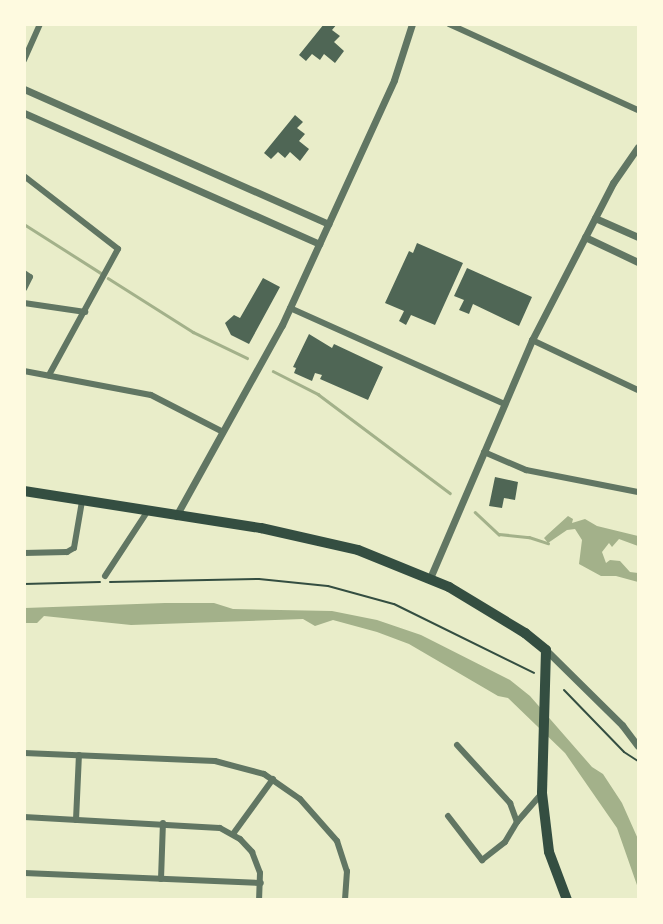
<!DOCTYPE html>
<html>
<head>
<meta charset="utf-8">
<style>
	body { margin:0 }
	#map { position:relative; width:663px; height:924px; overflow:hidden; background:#e9edc9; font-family:Mulish,sans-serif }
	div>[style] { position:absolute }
	.water>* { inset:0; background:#a3b18a }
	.stream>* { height:2.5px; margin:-1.25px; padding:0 1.25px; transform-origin:1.25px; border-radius:1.25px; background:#a3b18a }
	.building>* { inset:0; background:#4f6655 }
	.path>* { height:2px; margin:-1px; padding:0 1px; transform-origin:1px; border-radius:1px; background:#344e41 }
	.minor>* { height:6px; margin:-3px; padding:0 3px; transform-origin:3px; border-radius:3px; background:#617663 }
	.tertiary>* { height:7px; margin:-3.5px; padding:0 3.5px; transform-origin:3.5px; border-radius:3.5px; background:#617663 }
	.trunk>* { height:10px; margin:-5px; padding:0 5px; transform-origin:5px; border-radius:5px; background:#344e41 }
	span { translate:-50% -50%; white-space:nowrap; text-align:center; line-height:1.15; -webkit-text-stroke:6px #fefae0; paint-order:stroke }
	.frame { position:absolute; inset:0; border:26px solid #fefae0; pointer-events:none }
</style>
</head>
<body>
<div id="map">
	<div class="water">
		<div style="clip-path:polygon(568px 516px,573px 519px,572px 523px,585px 519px,597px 526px,638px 536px,638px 546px,619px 539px,612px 547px,609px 543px,602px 552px,606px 563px,610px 560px,620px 561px,630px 572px,638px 573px,638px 582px,616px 576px,601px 576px,579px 564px,582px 540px,575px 529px,567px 530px,548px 543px,544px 538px,547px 535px)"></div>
		<div style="clip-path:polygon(165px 603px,214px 603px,233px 609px,332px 611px,377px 620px,421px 635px,510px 680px,530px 696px,592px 767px,603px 774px,622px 803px,638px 839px,638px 888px,617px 828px,565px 753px,508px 698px,498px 696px,409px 644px,377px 632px,333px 620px,315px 626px,303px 619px,131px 625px,44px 616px,37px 623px,25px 623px,25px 608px)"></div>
	</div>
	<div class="stream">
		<div style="left:24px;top:224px;width:91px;rotate:32.5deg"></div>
		<div style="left:108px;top:278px;width:101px;rotate:32.4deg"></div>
		<div style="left:193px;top:332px;width:60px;rotate:25.7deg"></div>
		<div style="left:273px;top:371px;width:51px;rotate:27.1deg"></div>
		<div style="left:318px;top:394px;width:165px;rotate:36.9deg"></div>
		<div style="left:475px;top:512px;width:33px;rotate:43deg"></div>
		<div style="left:499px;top:534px;width:30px;rotate:6deg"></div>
		<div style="left:529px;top:537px;width:20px;rotate:18deg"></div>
	</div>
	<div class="building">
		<div style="clip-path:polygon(324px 24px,337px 24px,332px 30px,340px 36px,334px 42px,344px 51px,335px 63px,324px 54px,320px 60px,312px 54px,306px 61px,299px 55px)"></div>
		<div style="clip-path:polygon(295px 115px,303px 122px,297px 128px,305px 134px,299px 141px,309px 149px,300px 161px,290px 152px,285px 158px,278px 152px,271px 159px,264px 153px)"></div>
		<div style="clip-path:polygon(417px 243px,463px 263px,435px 325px,411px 315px,406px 325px,399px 321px,404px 311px,385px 303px,409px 251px,413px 253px)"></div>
		<div style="clip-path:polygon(467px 268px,532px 297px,519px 326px,473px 304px,469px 314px,459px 310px,464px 300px,454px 296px)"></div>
		<div style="clip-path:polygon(263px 278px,280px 287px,249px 344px,231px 335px,225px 323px,234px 315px,240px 318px)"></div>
		<div style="clip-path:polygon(309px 334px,332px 348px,334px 344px,383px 367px,368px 400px,320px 379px,322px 375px,315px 373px,312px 381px,294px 373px,296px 368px,293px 367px)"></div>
		<div style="clip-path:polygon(495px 477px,518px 482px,515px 500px,504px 498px,502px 508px,489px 506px)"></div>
	</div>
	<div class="path">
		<div style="left:110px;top:582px;width:149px;rotate:-1.2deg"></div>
		<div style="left:259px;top:579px;width:69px;rotate:5.8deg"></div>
		<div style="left:328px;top:586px;width:68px;rotate:15.3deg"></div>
		<div style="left:394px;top:604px;width:156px;rotate:26.2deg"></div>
		<div style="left:24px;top:584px;width:76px;rotate:-1.5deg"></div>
		<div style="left:564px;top:690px;width:86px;rotate:45.9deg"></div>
		<div style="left:624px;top:752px;width:17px;rotate:33deg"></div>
	</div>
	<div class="minor">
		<div style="left:449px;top:24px;width:208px;rotate:24.5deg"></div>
		<div style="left:24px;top:60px;width:39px;rotate:-66deg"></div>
		<div style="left:24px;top:176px;width:119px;rotate:37.8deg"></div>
		<div style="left:118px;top:249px;width:144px;rotate:118.7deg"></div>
		<div style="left:24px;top:273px;width:7px;rotate:34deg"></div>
		<div style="left:30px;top:277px;width:13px;rotate:117deg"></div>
		<div style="left:24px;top:303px;width:62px;rotate:8.4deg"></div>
		<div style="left:290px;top:308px;width:235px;rotate:24.1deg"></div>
		<div style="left:532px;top:340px;width:117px;rotate:25.3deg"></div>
		<div style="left:24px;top:371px;width:129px;rotate:10.7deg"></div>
		<div style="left:151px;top:395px;width:81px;rotate:27.2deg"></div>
		<div style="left:484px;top:452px;width:46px;rotate:23.2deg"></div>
		<div style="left:526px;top:470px;width:114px;rotate:11.1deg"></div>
		<div style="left:24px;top:553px;width:43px;rotate:-1.3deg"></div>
		<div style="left:67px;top:552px;width:8px;rotate:-30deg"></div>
		<div style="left:74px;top:548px;width:48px;rotate:-80.3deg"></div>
		<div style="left:105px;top:576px;width:77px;rotate:-56.7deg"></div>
		<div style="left:457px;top:745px;width:79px;rotate:47.6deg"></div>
		<div style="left:510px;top:803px;width:20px;rotate:70deg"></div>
		<div style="left:24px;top:753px;width:191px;rotate:2.4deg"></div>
		<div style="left:215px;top:761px;width:51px;rotate:14.9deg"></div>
		<div style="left:264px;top:774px;width:44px;rotate:34.8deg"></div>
		<div style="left:300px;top:799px;width:56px;rotate:48.6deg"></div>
		<div style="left:337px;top:841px;width:32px;rotate:72deg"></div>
		<div style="left:347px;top:871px;width:29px;rotate:94deg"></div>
		<div style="left:448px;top:816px;width:56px;rotate:52.3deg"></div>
		<div style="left:482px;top:860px;width:29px;rotate:-38deg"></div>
		<div style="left:505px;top:842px;width:23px;rotate:-59deg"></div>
		<div style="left:517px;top:822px;width:38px;rotate:-49deg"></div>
		<div style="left:24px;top:817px;width:196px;rotate:3.2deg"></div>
		<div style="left:220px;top:828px;width:23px;rotate:29deg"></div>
		<div style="left:240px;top:839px;width:18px;rotate:47deg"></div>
		<div style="left:252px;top:852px;width:22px;rotate:69deg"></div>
		<div style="left:260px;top:873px;width:27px;rotate:92deg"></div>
		<div style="left:76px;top:820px;width:65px;rotate:-87.4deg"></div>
		<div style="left:233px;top:834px;width:68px;rotate:-54deg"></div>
		<div style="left:24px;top:873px;width:237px;rotate:2.4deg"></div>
		<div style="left:161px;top:879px;width:56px;rotate:-88deg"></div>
	</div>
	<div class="tertiary">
		<div style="left:24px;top:89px;width:333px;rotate:23.9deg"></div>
		<div style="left:24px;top:113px;width:323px;rotate:23.9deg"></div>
		<div style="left:595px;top:218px;width:47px;rotate:23.8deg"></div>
		<div style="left:585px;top:237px;width:59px;rotate:25.3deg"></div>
		<div style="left:176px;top:516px;width:218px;rotate:-61deg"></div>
		<div style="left:282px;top:325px;width:269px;rotate:-65.4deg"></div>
		<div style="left:394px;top:80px;width:59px;rotate:-72.2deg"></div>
		<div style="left:430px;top:578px;width:259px;rotate:-66.8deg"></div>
		<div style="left:532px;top:340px;width:177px;rotate:-62.7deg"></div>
		<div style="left:613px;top:183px;width:44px;rotate:-55.2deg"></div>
		<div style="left:546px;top:650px;width:107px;rotate:44.6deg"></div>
		<div style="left:622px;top:725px;width:26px;rotate:53deg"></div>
	</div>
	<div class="trunk">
		<div style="left:24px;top:491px;width:240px;rotate:8.9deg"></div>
		<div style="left:261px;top:528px;width:99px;rotate:12.8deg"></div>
		<div style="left:358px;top:550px;width:98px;rotate:22.1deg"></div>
		<div style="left:449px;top:587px;width:89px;rotate:31.2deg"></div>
		<div style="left:525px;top:633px;width:27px;rotate:39deg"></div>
		<div style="left:546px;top:650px;width:143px;rotate:91.6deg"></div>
		<div style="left:542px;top:793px;width:59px;rotate:83.2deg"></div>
		<div style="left:549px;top:852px;width:51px;rotate:69.4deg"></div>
	</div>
	<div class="frame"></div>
</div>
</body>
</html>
